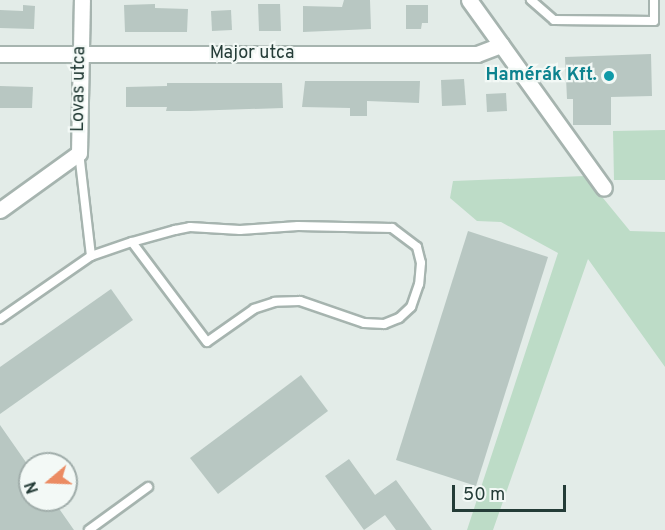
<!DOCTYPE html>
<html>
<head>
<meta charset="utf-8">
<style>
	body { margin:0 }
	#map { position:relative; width:665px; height:530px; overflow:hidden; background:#e3ece8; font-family:Overpass,sans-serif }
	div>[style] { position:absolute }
	.green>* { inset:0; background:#bddcc7 }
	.building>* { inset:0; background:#b8c7c2 }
	.roads { filter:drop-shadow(2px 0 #a6b4af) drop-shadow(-2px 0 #a6b4af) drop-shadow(0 2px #a6b4af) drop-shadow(0 -2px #a6b4af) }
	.service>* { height:8px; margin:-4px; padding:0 4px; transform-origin:4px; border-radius:4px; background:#fff }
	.minor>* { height:15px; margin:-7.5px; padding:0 7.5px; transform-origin:7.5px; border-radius:7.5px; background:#fff }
	.dots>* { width:16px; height:16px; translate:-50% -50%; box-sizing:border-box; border:3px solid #f3f9f6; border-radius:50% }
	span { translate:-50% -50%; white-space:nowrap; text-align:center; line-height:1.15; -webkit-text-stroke:4.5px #f3f9f6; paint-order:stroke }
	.street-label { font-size:18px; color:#243c37 }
	.culture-label { font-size:18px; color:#0d838f; font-weight:700 }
	.right { translate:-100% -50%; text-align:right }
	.north { position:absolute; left:18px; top:452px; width:60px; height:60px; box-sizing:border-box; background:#f3f9f6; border:2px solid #a0adaa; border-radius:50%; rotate:251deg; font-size:16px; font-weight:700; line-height:24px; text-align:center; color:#243c37 }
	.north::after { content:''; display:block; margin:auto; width:21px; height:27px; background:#eb8b62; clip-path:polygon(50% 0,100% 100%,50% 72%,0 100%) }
	.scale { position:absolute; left:452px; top:485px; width:114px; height:27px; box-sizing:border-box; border:3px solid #243c37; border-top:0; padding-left:8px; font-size:18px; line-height:21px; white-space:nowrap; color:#243c37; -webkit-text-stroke:4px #f3f9f6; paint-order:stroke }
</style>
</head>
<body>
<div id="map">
	<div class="green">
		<div style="clip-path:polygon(665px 130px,665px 180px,614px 180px,613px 131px)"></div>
		<div style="clip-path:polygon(585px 176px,630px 231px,665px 232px,665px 367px,588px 259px,493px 530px,467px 530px,558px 253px,501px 222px,477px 221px,450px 198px,453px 181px)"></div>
	</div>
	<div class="building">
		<div style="clip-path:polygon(344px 0,370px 0,371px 29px,303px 32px,303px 6px,342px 7px)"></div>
		<div style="clip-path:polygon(155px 4px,155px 8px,188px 9px,187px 32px,125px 32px,124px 5px)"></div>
		<div style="clip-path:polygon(258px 4px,280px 4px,281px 31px,259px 31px)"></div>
		<div style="clip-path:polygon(23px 5px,35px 6px,34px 29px,0 28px,0 10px,23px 11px)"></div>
		<div style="clip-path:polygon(406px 5px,428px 5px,428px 23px,422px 23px,421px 29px,406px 29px)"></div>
		<div style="clip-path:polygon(231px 10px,232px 30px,212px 31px,211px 11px)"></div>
		<div style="clip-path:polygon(651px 54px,652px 96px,611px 97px,611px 125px,573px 125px,573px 99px,567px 99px,565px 57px)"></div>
		<div style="clip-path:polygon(464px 79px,466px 105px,442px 106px,441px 80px)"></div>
		<div style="clip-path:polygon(305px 81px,420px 81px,419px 103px,367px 101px,367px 116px,350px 116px,350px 108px,302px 107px)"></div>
		<div style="clip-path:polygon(167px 83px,282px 83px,283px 108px,190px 111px,166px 111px,167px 107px,126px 107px,126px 87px,167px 86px)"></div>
		<div style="clip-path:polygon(0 86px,33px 87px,32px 108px,0 108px)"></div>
		<div style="clip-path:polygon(506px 93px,507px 111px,487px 112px,486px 94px)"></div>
		<div style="clip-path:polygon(468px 231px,548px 257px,476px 486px,396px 460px)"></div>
		<div style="clip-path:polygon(111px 289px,133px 320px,0 414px,0 367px)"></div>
		<div style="clip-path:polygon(301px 375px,328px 411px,218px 494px,190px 458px)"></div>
		<div style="clip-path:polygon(0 425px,30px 468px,30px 500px,53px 500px,74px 530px,0 530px)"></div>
		<div style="clip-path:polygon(349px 459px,375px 495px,396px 480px,432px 530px,396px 530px,385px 515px,364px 530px,325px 476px)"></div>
	</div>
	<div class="roads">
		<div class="service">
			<div style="left:531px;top:0;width:30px;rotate:41deg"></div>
			<div style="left:554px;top:20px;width:100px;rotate:0.6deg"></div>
			<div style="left:654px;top:21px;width:21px;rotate:-90deg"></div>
			<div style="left:91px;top:256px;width:43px;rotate:-18.9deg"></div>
			<div style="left:132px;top:242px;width:45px;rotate:-15.6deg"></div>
			<div style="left:175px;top:230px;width:15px;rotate:-11deg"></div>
			<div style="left:190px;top:227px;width:50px;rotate:3.4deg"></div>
			<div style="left:240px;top:230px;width:58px;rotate:-3.9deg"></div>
			<div style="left:298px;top:226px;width:94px;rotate:1.2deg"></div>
			<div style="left:392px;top:228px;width:31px;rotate:37deg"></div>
			<div style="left:417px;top:247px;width:16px;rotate:76deg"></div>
			<div style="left:421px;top:263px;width:21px;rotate:95deg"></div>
			<div style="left:419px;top:284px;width:24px;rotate:109deg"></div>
			<div style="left:411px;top:307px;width:16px;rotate:137deg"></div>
			<div style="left:399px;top:318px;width:16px;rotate:158deg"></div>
			<div style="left:384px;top:324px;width:20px;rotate:-177deg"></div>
			<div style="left:364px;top:323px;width:68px;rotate:-161deg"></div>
			<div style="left:300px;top:301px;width:25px;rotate:178deg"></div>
			<div style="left:275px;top:302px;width:22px;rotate:162deg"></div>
			<div style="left:254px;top:309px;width:57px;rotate:144.9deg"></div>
			<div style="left:207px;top:342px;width:125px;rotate:-126.9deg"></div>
			<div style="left:0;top:319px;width:111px;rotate:-34.7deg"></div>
			<div style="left:91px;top:256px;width:104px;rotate:-96.6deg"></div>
			<div style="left:89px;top:530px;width:73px;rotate:-36.1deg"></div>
		</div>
		<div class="minor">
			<div style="left:469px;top:0;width:231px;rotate:54.3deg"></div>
			<div style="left:0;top:54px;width:477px"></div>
			<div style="left:477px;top:54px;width:26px;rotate:-21deg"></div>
			<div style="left:0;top:210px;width:97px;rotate:-35.8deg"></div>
			<div style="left:79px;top:153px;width:153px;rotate:-88.9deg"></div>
		</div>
	</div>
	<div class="dots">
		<div style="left:609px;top:76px;background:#0f9aa8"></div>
	</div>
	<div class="street-label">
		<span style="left:252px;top:54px">Major utca</span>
		<span style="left:80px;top:89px;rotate:-89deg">Lovas utca</span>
	</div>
	<div class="culture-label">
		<span class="right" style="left:597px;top:76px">Hamérák Kft.</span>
	</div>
	<div class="north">N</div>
	<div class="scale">50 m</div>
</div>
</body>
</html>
